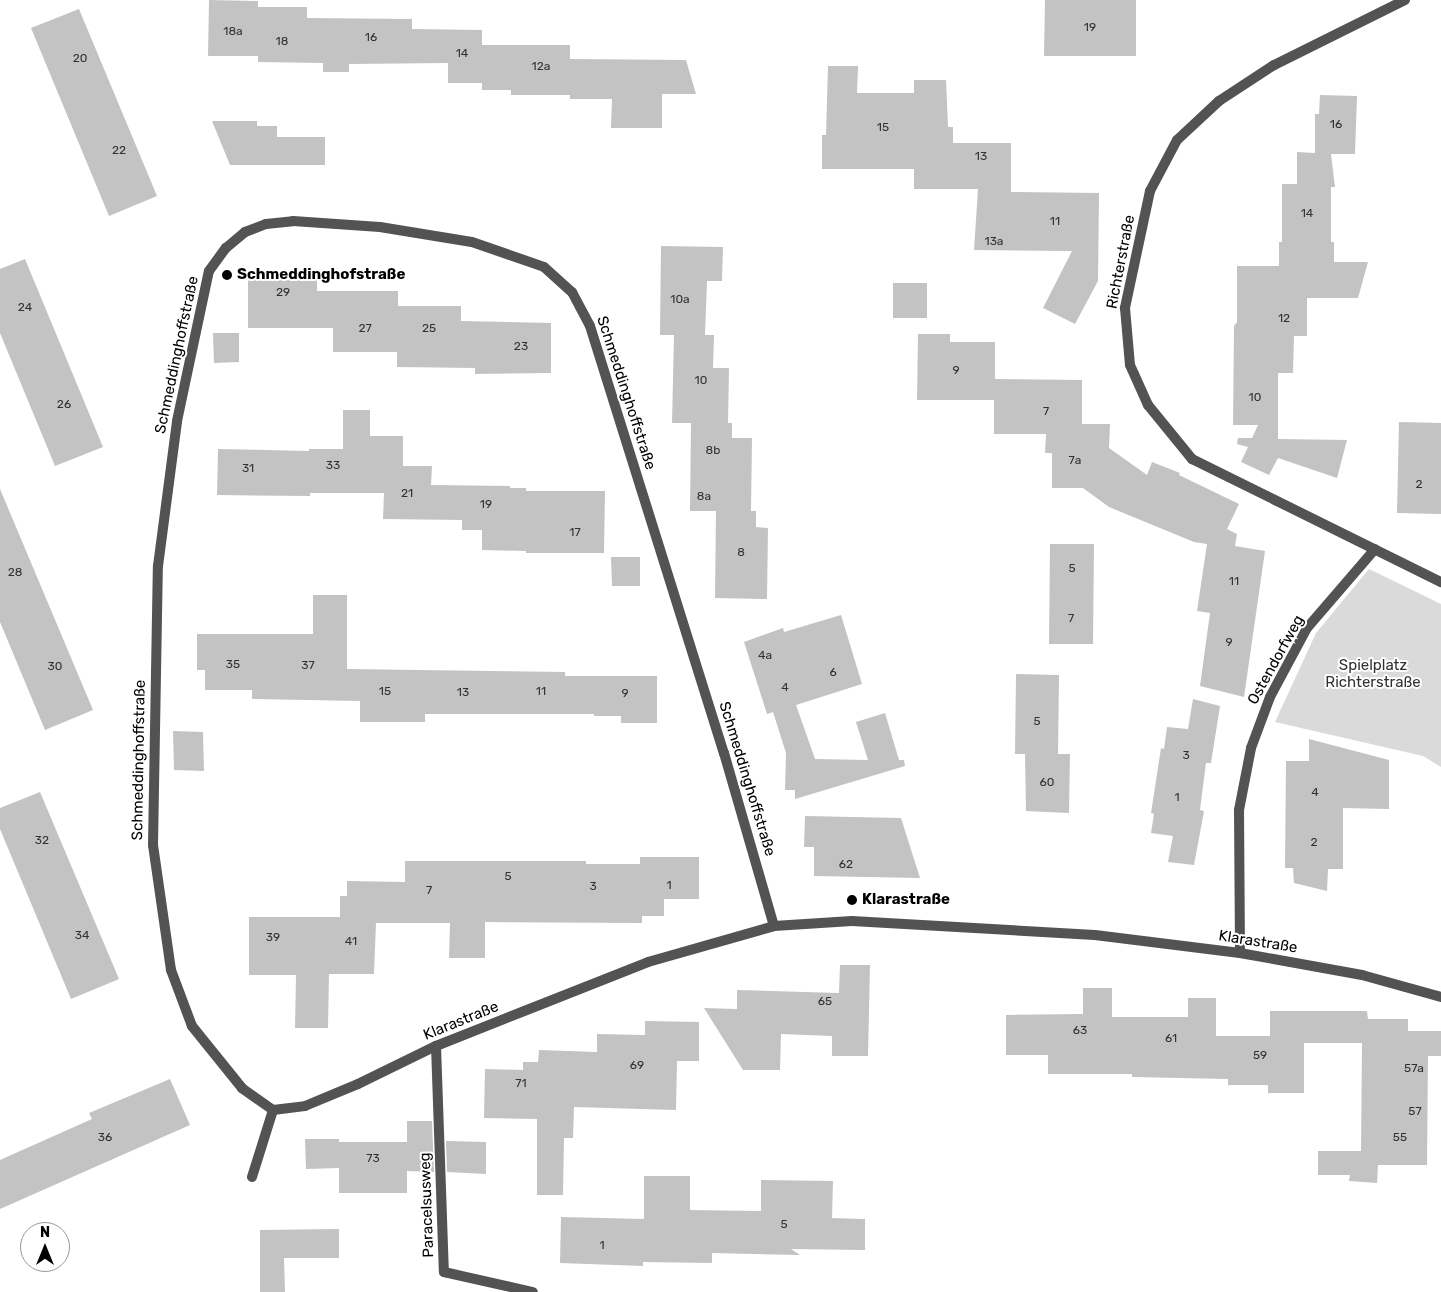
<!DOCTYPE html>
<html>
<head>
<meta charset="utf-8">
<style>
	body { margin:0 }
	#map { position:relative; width:1441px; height:1292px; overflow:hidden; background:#fff; font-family:Rubik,sans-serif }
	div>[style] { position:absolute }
	.green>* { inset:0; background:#dadada }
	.building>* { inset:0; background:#c3c3c3 }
	.street>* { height:10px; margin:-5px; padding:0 5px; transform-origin:5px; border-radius:5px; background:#535353 }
	.dots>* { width:14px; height:14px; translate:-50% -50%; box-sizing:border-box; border:2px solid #fff; border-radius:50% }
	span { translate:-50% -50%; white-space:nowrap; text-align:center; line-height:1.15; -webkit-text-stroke:4px #fff; paint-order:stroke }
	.number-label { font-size:12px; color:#313131 }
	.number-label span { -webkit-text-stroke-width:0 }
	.street-label { font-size:15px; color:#000 }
	.poi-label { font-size:15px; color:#000; font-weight:700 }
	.left { translate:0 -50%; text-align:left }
	.park-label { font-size:15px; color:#313131 }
	.north { position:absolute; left:20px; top:1222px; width:50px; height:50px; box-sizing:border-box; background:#fff; border:1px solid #999; border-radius:50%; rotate:0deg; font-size:14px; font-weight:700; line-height:20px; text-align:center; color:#000 }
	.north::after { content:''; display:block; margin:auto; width:18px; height:22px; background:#000; clip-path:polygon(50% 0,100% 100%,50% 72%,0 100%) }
</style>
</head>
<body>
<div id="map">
	<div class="green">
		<div style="clip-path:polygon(1369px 569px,1441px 604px,1441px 767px,1423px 756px,1275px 722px,1316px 633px)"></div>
	</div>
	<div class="building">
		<div style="clip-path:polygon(209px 0,258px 1px,258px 7px,307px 7px,307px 18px,412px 19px,412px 29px,482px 30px,482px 45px,570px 45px,570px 59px,686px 60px,696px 94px,662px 94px,662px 128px,611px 128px,612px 99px,570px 99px,570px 95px,511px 95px,511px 90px,482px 90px,482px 83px,448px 83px,448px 63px,349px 64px,349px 72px,323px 72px,323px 63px,258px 62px,258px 56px,208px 56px)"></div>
		<div style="clip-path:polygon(1045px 0,1136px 0,1136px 56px,1044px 56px)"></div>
		<div style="clip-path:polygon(79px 9px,157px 196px,109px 216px,31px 28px)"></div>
		<div style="clip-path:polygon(828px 66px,858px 66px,857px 93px,914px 93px,914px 80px,946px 80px,948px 127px,953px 127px,953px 143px,1011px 143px,1011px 192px,1099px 193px,1098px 281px,1075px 324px,1043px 308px,1072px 251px,974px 250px,978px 189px,914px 189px,914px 169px,822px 169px,822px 135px,826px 135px)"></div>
		<div style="clip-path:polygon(1320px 95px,1357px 96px,1355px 154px,1331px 154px,1335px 187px,1331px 187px,1331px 242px,1334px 242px,1334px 262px,1368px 262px,1358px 298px,1307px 298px,1307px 336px,1294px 336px,1293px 373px,1278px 373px,1278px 439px,1347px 440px,1337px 478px,1278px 458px,1269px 475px,1241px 462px,1248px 447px,1237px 444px,1238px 438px,1252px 438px,1258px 425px,1233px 425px,1234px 326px,1237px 322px,1237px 266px,1279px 266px,1279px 242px,1282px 242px,1282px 184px,1297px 184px,1297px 152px,1315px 153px,1315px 114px,1319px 114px)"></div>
		<div style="clip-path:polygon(212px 121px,257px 121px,257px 126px,277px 126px,277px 137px,325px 137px,325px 165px,230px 165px)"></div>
		<div style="clip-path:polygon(661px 246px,723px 247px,722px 281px,707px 281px,705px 335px,714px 335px,713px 368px,729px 368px,728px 423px,732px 423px,732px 438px,752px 438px,751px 511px,756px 511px,756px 527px,768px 528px,767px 599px,715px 598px,716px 511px,690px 511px,691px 423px,672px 423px,674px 335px,660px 335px)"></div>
		<div style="clip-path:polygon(25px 259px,103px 447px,55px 466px,0 333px,0 269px)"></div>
		<div style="clip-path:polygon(248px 279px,317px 279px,317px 291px,398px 291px,398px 306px,461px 306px,461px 321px,551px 323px,551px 373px,475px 374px,475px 368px,397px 367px,397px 352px,333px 352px,333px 328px,248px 328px)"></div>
		<div style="clip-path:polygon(893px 283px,927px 283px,927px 318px,893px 318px)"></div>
		<div style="clip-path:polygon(213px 333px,239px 333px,239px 362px,214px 363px)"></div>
		<div style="clip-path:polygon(918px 334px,950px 334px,950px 342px,995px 342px,995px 379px,1082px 380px,1082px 424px,1110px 424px,1109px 448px,1147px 475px,1152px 462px,1180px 473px,1179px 475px,1239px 504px,1227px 529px,1237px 534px,1235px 546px,1265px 551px,1244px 697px,1200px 686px,1210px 613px,1197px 611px,1207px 544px,1194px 542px,1109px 507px,1083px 488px,1052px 488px,1052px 453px,1045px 453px,1046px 434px,994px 434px,994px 400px,917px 400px)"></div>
		<div style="clip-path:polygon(343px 410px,370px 410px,370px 436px,403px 436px,403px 466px,432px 466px,431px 485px,510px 486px,510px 488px,526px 488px,526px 491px,605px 491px,604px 553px,526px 553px,526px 551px,482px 550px,482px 530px,462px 530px,462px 520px,383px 519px,384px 493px,310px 493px,310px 496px,217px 495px,218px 449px,309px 451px,309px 449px,343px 449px)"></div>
		<div style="clip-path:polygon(1399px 422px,1441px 423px,1441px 514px,1397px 513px)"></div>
		<div style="clip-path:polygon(0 489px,93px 710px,45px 730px,0 622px)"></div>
		<div style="clip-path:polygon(1050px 544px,1094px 544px,1093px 644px,1049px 644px)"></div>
		<div style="clip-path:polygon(611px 557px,640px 557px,640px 586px,612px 586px)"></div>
		<div style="clip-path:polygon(313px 595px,347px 595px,347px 669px,565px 672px,565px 676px,657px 676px,657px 723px,621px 723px,621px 716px,594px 716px,594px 714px,425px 714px,425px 722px,360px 722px,360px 701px,252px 699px,252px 690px,205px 690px,205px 670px,197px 670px,197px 634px,313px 634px)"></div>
		<div style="clip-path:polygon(841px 615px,862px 684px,796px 705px,815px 759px,868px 760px,856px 722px,885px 713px,899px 760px,904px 760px,905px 766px,795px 799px,795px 790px,785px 790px,786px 753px,773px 712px,767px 714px,744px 642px,783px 628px,784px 632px)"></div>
		<div style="clip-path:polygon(1016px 674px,1059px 675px,1058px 754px,1070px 754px,1069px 813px,1026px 811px,1025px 754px,1015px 754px)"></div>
		<div style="clip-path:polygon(1193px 699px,1220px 706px,1211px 763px,1206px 763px,1200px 810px,1204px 811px,1194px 865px,1168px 862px,1173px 836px,1151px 833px,1154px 814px,1151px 813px,1161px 748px,1164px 749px,1167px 727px,1188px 729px)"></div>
		<div style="clip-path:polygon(173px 731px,203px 732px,204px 771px,174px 770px)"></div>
		<div style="clip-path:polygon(1309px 739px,1389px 760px,1389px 809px,1343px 808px,1343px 869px,1328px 869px,1327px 891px,1294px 883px,1293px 868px,1285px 868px,1286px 761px,1309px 761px)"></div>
		<div style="clip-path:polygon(40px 792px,119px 979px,71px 999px,0 829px,0 808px)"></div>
		<div style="clip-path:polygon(805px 816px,901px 818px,920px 878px,814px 876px,814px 847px,804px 847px)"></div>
		<div style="clip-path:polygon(640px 857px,699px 857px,699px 899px,664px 899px,664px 916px,642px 916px,642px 923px,485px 922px,485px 958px,449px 958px,450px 923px,376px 923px,374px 974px,329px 974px,328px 1028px,295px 1028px,296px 975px,249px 975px,249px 917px,340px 917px,340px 896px,347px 896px,347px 881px,405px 882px,405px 861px,586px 861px,586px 864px,640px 864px)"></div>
		<div style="clip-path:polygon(840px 965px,870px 965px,868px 1056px,832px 1056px,832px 1036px,781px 1034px,780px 1070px,743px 1070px,704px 1008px,737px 1009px,737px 990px,839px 993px)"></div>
		<div style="clip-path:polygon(1083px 988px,1112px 988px,1112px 1017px,1188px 1017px,1188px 998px,1216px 998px,1216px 1036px,1270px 1036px,1270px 1011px,1367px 1011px,1368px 1019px,1408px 1019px,1408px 1031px,1441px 1031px,1441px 1056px,1428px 1056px,1427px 1165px,1378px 1165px,1377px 1183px,1349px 1181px,1350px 1175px,1318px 1175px,1318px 1151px,1361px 1151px,1362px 1043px,1304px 1043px,1304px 1093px,1268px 1093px,1268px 1085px,1228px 1085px,1228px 1079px,1132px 1077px,1132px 1074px,1048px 1074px,1048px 1055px,1006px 1055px,1006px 1015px,1083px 1014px)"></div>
		<div style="clip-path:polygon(645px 1021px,699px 1022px,699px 1061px,677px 1061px,676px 1110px,574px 1107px,573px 1138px,564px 1138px,563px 1195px,537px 1195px,537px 1119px,484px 1118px,485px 1069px,523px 1070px,523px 1062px,538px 1062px,539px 1050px,597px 1052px,597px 1034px,645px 1035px)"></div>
		<div style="clip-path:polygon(170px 1079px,190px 1125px,0 1209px,0 1160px,92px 1119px,89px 1113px)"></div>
		<div style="clip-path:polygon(407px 1121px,432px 1121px,434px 1172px,407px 1171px,407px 1193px,339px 1193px,339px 1168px,306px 1169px,305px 1139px,339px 1139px,339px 1142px,407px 1142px)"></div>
		<div style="clip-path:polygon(446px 1141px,486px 1142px,486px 1174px,447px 1172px)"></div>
		<div style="clip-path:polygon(644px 1176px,690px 1176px,690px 1210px,761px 1211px,761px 1180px,833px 1181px,832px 1218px,865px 1219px,865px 1250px,791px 1249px,800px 1255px,712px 1253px,712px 1263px,643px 1262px,643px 1266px,560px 1263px,561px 1217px,644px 1219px)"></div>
		<div style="clip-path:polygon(339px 1229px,339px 1258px,284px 1258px,285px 1292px,260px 1292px,260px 1230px)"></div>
	</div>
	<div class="street">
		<div style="left:1405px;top:0;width:146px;rotate:153.6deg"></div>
		<div style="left:1274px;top:65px;width:66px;rotate:146.8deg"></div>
		<div style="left:1219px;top:101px;width:57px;rotate:137.1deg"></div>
		<div style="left:1177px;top:140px;width:58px;rotate:117.9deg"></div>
		<div style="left:1150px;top:191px;width:120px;rotate:102.1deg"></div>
		<div style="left:1125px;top:308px;width:57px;rotate:85deg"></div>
		<div style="left:1130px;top:365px;width:44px;rotate:65.8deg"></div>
		<div style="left:1148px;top:405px;width:70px;rotate:50.8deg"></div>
		<div style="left:1192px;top:459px;width:278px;rotate:26.3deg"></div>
		<div style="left:1240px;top:953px;width:143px;rotate:-90.4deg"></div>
		<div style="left:1239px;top:810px;width:63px;rotate:-79deg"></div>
		<div style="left:1251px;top:748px;width:54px;rotate:-69.6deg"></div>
		<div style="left:1270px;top:697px;width:78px;rotate:-61.8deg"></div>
		<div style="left:1307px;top:628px;width:104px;rotate:-49.3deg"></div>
		<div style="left:436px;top:1046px;width:226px;rotate:88deg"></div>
		<div style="left:444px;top:1272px;width:91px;rotate:12.7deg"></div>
		<div style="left:273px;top:1110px;width:38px;rotate:-145deg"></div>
		<div style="left:242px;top:1088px;width:80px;rotate:-128.9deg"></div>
		<div style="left:192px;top:1026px;width:60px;rotate:-110.6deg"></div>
		<div style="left:171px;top:970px;width:126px;rotate:-98.2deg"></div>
		<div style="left:153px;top:845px;width:279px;rotate:-89deg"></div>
		<div style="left:158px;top:566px;width:146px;rotate:-82.5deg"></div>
		<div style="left:177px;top:421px;width:153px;rotate:-78deg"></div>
		<div style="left:209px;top:271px;width:29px;rotate:-54deg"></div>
		<div style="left:226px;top:248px;width:25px;rotate:-40deg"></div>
		<div style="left:245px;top:232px;width:22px;rotate:-21deg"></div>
		<div style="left:266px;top:224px;width:27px;rotate:-6deg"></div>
		<div style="left:293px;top:221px;width:87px;rotate:3.9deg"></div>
		<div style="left:380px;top:227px;width:93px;rotate:9.3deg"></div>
		<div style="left:472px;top:242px;width:76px;rotate:19.1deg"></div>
		<div style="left:544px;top:267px;width:38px;rotate:42deg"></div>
		<div style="left:572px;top:292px;width:38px;rotate:62deg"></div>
		<div style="left:590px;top:326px;width:448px;rotate:72.6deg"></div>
		<div style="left:724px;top:753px;width:180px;rotate:73.9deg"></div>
		<div style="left:273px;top:1110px;width:32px;rotate:-7deg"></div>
		<div style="left:305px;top:1106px;width:57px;rotate:-22.5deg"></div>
		<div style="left:358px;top:1084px;width:87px;rotate:-26deg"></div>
		<div style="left:436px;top:1046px;width:228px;rotate:-21.6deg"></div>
		<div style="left:648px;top:962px;width:131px;rotate:-15.9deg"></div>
		<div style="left:774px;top:926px;width:78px;rotate:-3.7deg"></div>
		<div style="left:852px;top:921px;width:243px;rotate:3.3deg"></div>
		<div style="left:1095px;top:935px;width:146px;rotate:7.1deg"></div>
		<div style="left:1240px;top:953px;width:124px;rotate:10.2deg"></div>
		<div style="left:1362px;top:975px;width:82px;rotate:15.6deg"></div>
		<div style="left:252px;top:1177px;width:70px;rotate:-72.6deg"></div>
	</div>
	<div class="dots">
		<div style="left:227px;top:275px;background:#000"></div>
		<div style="left:852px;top:900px;background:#000"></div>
	</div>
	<div class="number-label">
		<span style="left:1090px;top:28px">19</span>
		<span style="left:233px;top:32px">18a</span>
		<span style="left:371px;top:38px">16</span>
		<span style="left:282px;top:42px">18</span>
		<span style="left:462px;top:54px">14</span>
		<span style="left:80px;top:59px">20</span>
		<span style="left:541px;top:67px">12a</span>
		<span style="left:1336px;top:125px">16</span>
		<span style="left:883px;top:128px">15</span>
		<span style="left:119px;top:151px">22</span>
		<span style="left:981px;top:157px">13</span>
		<span style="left:1307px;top:214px">14</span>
		<span style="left:1055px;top:222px">11</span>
		<span style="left:994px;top:242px">13a</span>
		<span style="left:283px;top:293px">29</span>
		<span style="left:680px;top:300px">10a</span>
		<span style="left:25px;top:308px">24</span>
		<span style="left:1284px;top:319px">12</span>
		<span style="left:365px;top:329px">27</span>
		<span style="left:429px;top:329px">25</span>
		<span style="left:521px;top:347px">23</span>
		<span style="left:956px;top:371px">9</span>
		<span style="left:701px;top:381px">10</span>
		<span style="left:1255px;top:398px">10</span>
		<span style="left:64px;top:405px">26</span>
		<span style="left:1046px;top:412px">7</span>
		<span style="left:713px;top:451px">8b</span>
		<span style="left:1075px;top:461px">7a</span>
		<span style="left:333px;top:466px">33</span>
		<span style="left:248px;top:469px">31</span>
		<span style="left:1419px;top:485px">2</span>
		<span style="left:407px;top:494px">21</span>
		<span style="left:704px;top:497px">8a</span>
		<span style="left:486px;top:505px">19</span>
		<span style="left:575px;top:533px">17</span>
		<span style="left:741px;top:553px">8</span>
		<span style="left:1072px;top:569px">5</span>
		<span style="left:15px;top:573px">28</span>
		<span style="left:1234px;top:582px">11</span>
		<span style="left:1071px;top:619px">7</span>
		<span style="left:1229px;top:643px">9</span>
		<span style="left:765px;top:656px">4a</span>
		<span style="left:233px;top:665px">35</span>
		<span style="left:308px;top:666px">37</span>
		<span style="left:55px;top:667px">30</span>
		<span style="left:833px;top:673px">6</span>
		<span style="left:785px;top:688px">4</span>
		<span style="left:385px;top:692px">15</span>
		<span style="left:541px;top:692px">11</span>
		<span style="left:463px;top:693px">13</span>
		<span style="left:625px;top:694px">9</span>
		<span style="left:1037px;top:722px">5</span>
		<span style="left:1186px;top:756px">3</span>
		<span style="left:1047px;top:783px">60</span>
		<span style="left:1315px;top:793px">4</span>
		<span style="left:1177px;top:798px">1</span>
		<span style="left:42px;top:841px">32</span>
		<span style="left:1314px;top:843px">2</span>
		<span style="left:846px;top:865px">62</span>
		<span style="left:508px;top:877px">5</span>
		<span style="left:669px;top:886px">1</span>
		<span style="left:593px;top:887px">3</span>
		<span style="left:429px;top:891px">7</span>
		<span style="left:82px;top:936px">34</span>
		<span style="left:273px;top:938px">39</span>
		<span style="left:351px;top:942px">41</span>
		<span style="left:825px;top:1002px">65</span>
		<span style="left:1080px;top:1031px">63</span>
		<span style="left:1171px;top:1039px">61</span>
		<span style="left:1260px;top:1056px">59</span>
		<span style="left:637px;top:1066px">69</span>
		<span style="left:1414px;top:1069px">57a</span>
		<span style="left:521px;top:1084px">71</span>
		<span style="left:1415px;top:1112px">57</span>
		<span style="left:105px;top:1138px">36</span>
		<span style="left:1400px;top:1138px">55</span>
		<span style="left:373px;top:1159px">73</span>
		<span style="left:784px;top:1225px">5</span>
		<span style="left:602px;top:1246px">1</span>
	</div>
	<div class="street-label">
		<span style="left:1121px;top:262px;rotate:-79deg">Richterstraße</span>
		<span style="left:177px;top:355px;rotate:-78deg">Schmeddinghoffstraße</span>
		<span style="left:626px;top:393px;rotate:72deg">Schmeddinghoffstraße</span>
		<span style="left:1276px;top:660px;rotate:-61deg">Ostendorfweg</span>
		<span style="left:139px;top:760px;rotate:-89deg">Schmeddinghoffstraße</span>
		<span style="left:747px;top:779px;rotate:73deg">Schmeddinghoffstraße</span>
		<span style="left:1258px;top:942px;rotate:9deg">Klarastraße</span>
		<span style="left:461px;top:1021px;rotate:-22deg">Klarastraße</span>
		<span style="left:427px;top:1205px;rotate:-92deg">Paracelsusweg</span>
	</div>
	<div class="poi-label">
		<span class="left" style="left:237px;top:275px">Schmeddinghofstraße</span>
		<span class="left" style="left:862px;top:900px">Klarastraße</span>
	</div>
	<div class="park-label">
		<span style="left:1373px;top:674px">Spielplatz<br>Richterstraße</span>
	</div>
	<div class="north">N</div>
</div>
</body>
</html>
